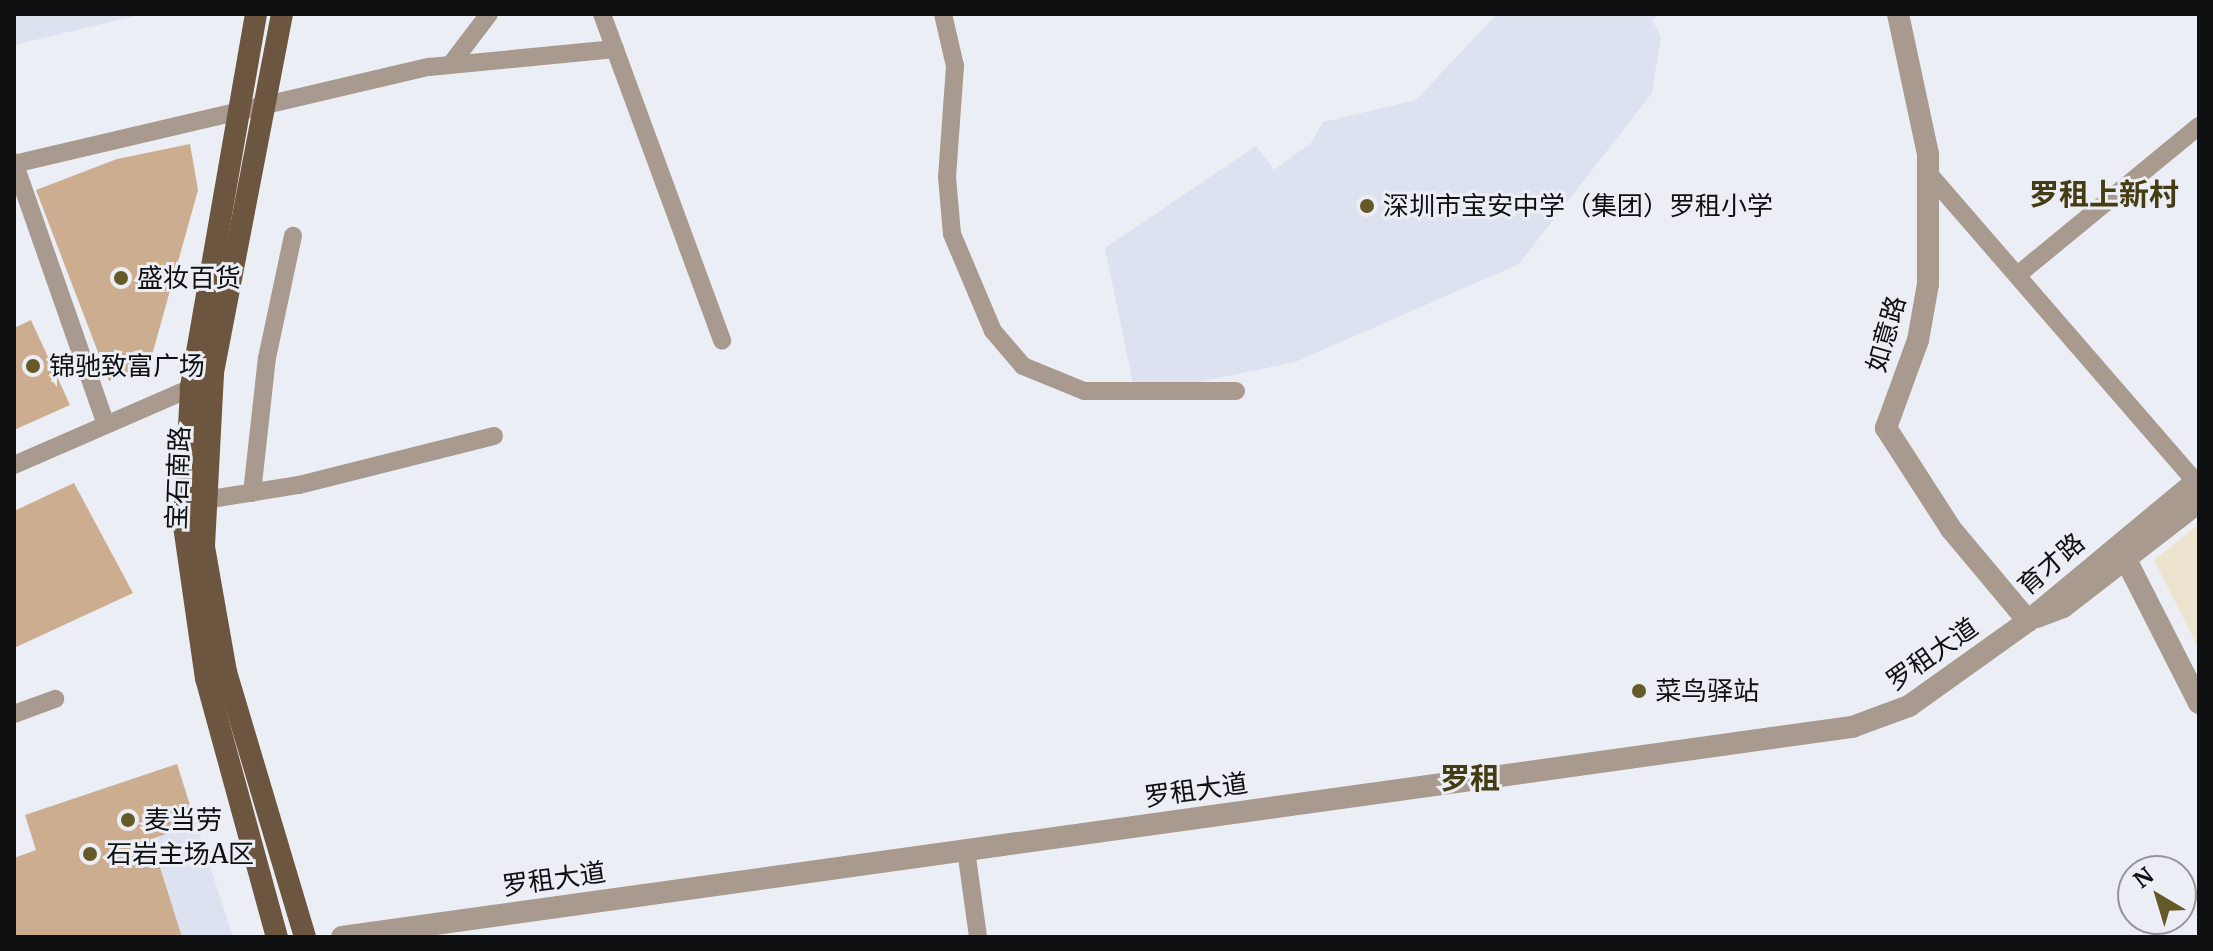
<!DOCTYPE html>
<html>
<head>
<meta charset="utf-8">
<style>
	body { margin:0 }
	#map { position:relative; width:2213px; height:951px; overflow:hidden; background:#eceef5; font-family:Merriweather,"Noto Sans SC",serif }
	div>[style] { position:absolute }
	.built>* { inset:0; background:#dde2f0 }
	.industrial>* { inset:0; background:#ede4cf }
	.building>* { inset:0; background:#cdad90 }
	.minor>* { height:18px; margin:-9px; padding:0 9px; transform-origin:9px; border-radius:9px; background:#a89a8e }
	.tertiary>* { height:22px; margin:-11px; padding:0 11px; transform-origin:11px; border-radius:11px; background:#a89a8e }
	.primary>* { height:22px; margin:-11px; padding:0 11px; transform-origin:11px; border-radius:11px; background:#6d563f }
	.dots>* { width:22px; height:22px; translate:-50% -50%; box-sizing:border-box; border:4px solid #eceef5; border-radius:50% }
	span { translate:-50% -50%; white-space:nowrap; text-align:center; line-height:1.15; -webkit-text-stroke:6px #eceef5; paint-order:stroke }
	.poi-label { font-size:26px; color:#0f1012 }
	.left { translate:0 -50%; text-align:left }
	.street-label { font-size:26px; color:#0f1012 }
	.quarter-label { font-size:30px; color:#443c12; font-weight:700 }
	.frame { position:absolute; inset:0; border:16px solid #0f1012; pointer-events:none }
	.north { position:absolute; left:2117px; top:855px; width:80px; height:80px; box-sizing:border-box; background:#eceef5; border:2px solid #94959a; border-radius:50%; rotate:322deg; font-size:22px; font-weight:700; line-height:32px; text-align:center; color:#0f1012 }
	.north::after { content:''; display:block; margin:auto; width:28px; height:36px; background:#655a27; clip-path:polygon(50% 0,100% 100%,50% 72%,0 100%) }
</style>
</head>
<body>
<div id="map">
	<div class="built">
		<div style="clip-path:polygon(14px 14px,144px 14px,14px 45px)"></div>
		<div style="clip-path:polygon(1497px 14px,1660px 14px,1652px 20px,1661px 37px,1652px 93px,1519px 264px,1295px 362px,1200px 382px,1133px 384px,1105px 248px,1256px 146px,1274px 170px,1311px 143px,1323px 122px,1416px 100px)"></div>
		<div style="clip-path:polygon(177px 764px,233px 937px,14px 937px,14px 858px,36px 850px,25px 815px)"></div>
	</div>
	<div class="industrial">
		<div style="clip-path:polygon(2199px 524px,2199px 649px,2154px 560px)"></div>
	</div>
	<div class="building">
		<div style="clip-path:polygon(190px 144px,198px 190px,149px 366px,109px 381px,36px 190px,117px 159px)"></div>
		<div style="clip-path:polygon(31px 320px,70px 405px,14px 430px,14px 328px)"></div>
		<div style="clip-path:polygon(74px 483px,133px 593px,14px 648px,14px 511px)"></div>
		<div style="clip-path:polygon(177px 764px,196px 824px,151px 839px,182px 937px,14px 937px,14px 858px,36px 850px,25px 815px)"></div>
	</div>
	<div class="minor">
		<div style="left:602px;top:14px;width:348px;rotate:69.8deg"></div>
		<div style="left:943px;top:14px;width:53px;rotate:77deg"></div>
		<div style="left:955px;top:66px;width:111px;rotate:94.1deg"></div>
		<div style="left:947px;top:177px;width:57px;rotate:85deg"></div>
		<div style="left:952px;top:234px;width:105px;rotate:67.1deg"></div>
		<div style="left:993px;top:331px;width:46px;rotate:49.4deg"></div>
		<div style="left:1023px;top:366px;width:66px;rotate:22.3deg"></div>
		<div style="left:1084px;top:391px;width:152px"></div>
		<div style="left:451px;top:64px;width:63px;rotate:-52.8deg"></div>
		<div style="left:14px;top:162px;width:275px;rotate:70.7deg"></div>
		<div style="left:14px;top:164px;width:426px;rotate:-13.2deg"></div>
		<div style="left:429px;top:67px;width:187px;rotate:-5.5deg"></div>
		<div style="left:1929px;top:174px;width:408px;rotate:49.1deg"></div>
		<div style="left:2020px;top:273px;width:232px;rotate:-39.4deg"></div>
		<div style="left:14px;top:465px;width:193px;rotate:-23.5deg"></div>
		<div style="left:252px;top:493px;width:136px;rotate:-83.7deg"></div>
		<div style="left:267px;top:358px;width:125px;rotate:-78deg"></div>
		<div style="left:204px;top:500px;width:96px;rotate:-9deg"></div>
		<div style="left:299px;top:485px;width:201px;rotate:-14.1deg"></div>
		<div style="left:14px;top:714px;width:44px;rotate:-20.1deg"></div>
		<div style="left:966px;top:850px;width:88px;rotate:82.1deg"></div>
	</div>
	<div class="tertiary">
		<div style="left:1898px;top:14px;width:143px;rotate:77.9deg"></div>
		<div style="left:1928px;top:154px;width:130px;rotate:90deg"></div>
		<div style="left:1928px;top:284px;width:57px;rotate:100.1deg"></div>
		<div style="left:1918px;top:340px;width:94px;rotate:110deg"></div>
		<div style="left:1886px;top:428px;width:120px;rotate:57.2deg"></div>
		<div style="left:1951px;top:529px;width:120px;rotate:50.1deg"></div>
		<div style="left:2120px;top:548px;width:174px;rotate:63deg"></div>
		<div style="left:2037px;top:617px;width:28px;rotate:-21deg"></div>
		<div style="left:2063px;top:607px;width:172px;rotate:-37.7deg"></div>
		<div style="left:342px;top:937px;width:1525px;rotate:-7.92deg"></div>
		<div style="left:1852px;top:727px;width:61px;rotate:-20.2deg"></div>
		<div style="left:1909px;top:706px;width:146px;rotate:-35.5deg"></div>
		<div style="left:2028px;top:621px;width:222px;rotate:-39.7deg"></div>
	</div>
	<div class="primary">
		<div style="left:256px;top:14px;width:380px;rotate:99.9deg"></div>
		<div style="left:191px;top:388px;width:138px;rotate:92.9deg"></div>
		<div style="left:184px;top:526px;width:154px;rotate:81.8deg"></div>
		<div style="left:206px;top:678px;width:269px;rotate:74.7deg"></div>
		<div style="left:282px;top:14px;width:367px;rotate:100.9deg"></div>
		<div style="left:213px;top:374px;width:173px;rotate:93deg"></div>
		<div style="left:204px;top:547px;width:127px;rotate:80deg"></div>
		<div style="left:226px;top:672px;width:277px;rotate:73.4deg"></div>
	</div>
	<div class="dots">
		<div style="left:1367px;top:206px;background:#655a27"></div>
		<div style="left:121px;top:278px;background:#655a27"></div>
		<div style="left:33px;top:366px;background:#655a27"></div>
		<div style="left:1639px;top:691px;background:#655a27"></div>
		<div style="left:128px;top:820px;background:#655a27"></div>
		<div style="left:90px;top:854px;background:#655a27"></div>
	</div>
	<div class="poi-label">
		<span class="left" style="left:1383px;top:206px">深圳市宝安中学（集团）罗租小学</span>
		<span class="left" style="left:137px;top:278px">盛妆百货</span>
		<span class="left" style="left:49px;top:366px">锦驰致富广场</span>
		<span class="left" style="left:1655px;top:691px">菜鸟驿站</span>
		<span class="left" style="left:144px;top:820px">麦当劳</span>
		<span class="left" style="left:106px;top:854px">石岩主场A区</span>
	</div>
	<div class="street-label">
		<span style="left:1886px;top:334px;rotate:-74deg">如意路</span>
		<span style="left:178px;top:478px;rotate:-88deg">宝石南路</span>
		<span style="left:2051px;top:564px;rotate:-41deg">育才路</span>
		<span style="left:1932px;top:654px;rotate:-35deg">罗租大道</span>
		<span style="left:1196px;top:790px;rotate:-8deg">罗租大道</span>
		<span style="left:554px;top:879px;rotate:-8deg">罗租大道</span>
	</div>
	<div class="quarter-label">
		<span style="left:2104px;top:194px">罗租上新村</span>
		<span style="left:1470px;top:778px">罗租</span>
	</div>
	<div class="frame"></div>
	<div class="north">N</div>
</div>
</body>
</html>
